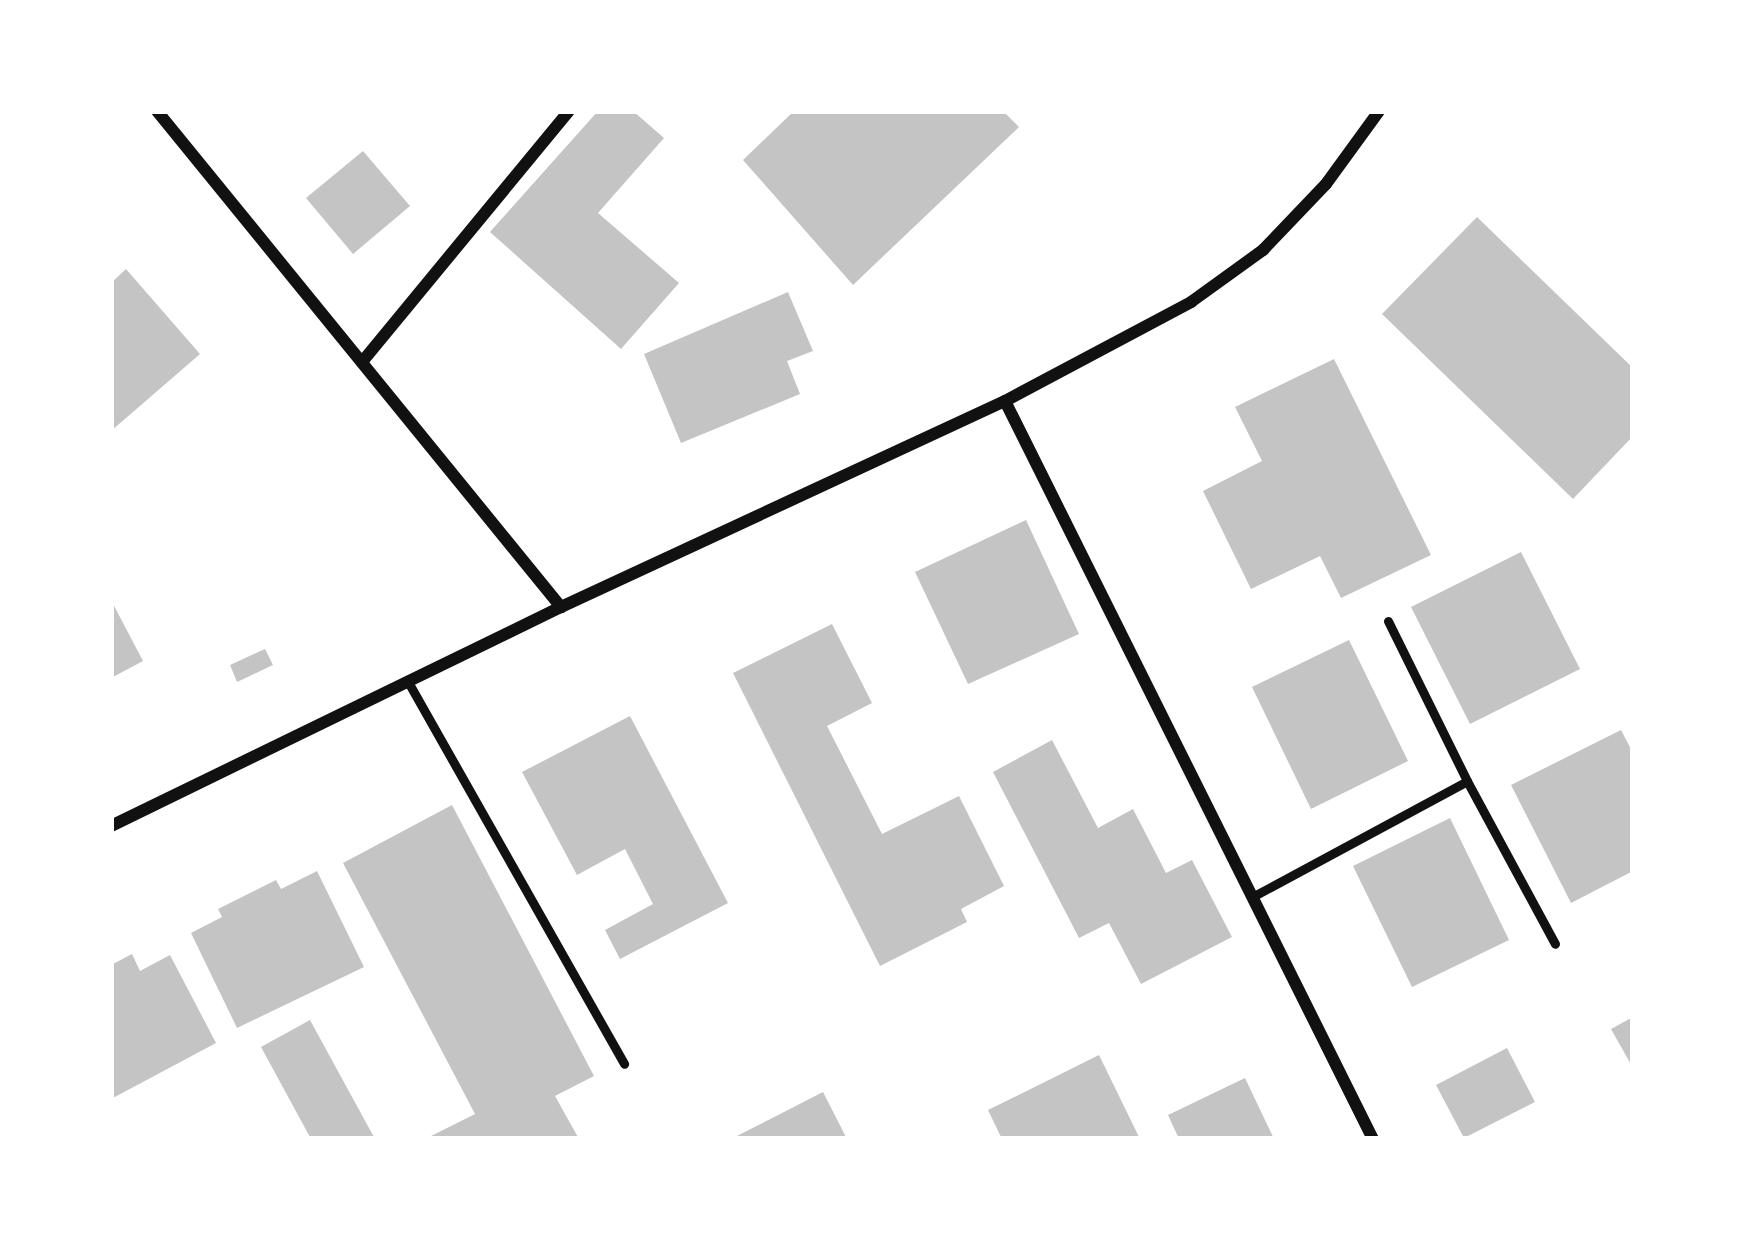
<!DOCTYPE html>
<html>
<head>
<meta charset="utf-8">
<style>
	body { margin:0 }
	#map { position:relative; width:1744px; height:1250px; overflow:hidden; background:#fff; font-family:Inter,sans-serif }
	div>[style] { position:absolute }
	.building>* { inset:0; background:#c4c4c4 }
	.service>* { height:9px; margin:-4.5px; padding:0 4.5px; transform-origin:4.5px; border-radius:4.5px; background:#111 }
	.minor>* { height:12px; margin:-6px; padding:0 6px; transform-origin:6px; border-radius:6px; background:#111 }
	span { translate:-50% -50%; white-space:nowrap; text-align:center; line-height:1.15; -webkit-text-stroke:9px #fff; paint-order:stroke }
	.frame { position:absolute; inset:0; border:114px solid #fff; pointer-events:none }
</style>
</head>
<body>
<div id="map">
	<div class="building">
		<div style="clip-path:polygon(598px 111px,633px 111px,664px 138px,598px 213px,679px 283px,621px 349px,490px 232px)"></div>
		<div style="clip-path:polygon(794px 111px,1003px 111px,1019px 127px,853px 285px,743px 160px)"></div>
		<div style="clip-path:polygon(363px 151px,410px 206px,353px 254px,306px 198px)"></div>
		<div style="clip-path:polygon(1477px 217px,1633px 368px,1633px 436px,1573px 499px,1382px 314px)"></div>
		<div style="clip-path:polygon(126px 269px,200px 354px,111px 431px,111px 283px)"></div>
		<div style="clip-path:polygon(788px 292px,813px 351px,787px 361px,800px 394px,681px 443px,644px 354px)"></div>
		<div style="clip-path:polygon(1334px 359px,1431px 555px,1341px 598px,1320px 556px,1251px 589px,1203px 491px,1262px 461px,1235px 407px)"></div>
		<div style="clip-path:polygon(1026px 520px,1079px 634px,968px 684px,915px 572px)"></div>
		<div style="clip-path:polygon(1521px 552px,1580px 669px,1470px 724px,1411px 607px)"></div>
		<div style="clip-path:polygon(111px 600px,143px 661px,111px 678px)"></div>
		<div style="clip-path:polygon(832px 624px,872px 703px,827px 726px,882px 834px,959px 796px,1004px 886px,961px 909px,967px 922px,880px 966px,733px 673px)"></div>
		<div style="clip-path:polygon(1349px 640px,1408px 761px,1311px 809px,1252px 687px)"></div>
		<div style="clip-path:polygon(265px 649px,273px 665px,237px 682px,230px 665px)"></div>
		<div style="clip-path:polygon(630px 716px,728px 903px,620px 959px,605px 930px,653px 904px,625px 849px,577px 875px,522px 772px)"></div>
		<div style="clip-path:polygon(1621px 730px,1633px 753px,1633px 871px,1571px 903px,1511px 785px)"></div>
		<div style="clip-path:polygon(1052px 740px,1098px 828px,1133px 809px,1166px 873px,1192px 860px,1232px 937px,1141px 984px,1109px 923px,1079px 938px,993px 772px)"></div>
		<div style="clip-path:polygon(452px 805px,594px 1076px,555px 1096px,579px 1139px,425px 1139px,475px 1114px,343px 863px)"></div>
		<div style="clip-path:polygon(1450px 818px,1509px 940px,1412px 987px,1353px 866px)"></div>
		<div style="clip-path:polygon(317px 871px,364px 967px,237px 1028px,191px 933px,222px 917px,218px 909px,276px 880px,281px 889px)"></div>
		<div style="clip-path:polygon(132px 954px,140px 971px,170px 955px,216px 1043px,111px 1099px,111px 965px)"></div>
		<div style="clip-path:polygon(1633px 1017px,1633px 1068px,1611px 1029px)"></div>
		<div style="clip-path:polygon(310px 1020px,375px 1139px,311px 1139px,261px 1047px)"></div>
		<div style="clip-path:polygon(1507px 1048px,1535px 1102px,1464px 1138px,1436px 1085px)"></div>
		<div style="clip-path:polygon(1099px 1055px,1140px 1139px,1002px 1139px,988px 1110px)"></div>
		<div style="clip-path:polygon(1245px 1078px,1274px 1139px,1179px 1139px,1168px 1115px)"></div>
		<div style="clip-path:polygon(823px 1092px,847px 1139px,731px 1139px)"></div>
	</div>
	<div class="service">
		<div style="left:1388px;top:621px;width:178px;rotate:63.7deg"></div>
		<div style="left:407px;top:680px;width:441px;rotate:60.5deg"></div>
		<div style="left:1252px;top:897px;width:244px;rotate:-28.3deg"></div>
		<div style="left:1467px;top:781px;width:185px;rotate:61.6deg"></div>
	</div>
	<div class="minor">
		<div style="left:157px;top:111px;width:640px;rotate:50.84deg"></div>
		<div style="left:362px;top:362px;width:325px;rotate:-50.5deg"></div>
		<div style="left:1005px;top:401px;width:825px;rotate:63.5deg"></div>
		<div style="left:111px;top:826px;width:500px;rotate:-25.95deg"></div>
		<div style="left:561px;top:607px;width:489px;rotate:-24.9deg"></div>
		<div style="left:1005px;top:401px;width:211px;rotate:-28deg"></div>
		<div style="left:1191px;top:302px;width:89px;rotate:-35.8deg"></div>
		<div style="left:1263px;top:250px;width:91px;rotate:-46.3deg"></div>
		<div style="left:1326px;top:184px;width:90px;rotate:-54deg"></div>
	</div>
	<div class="frame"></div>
</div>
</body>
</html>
